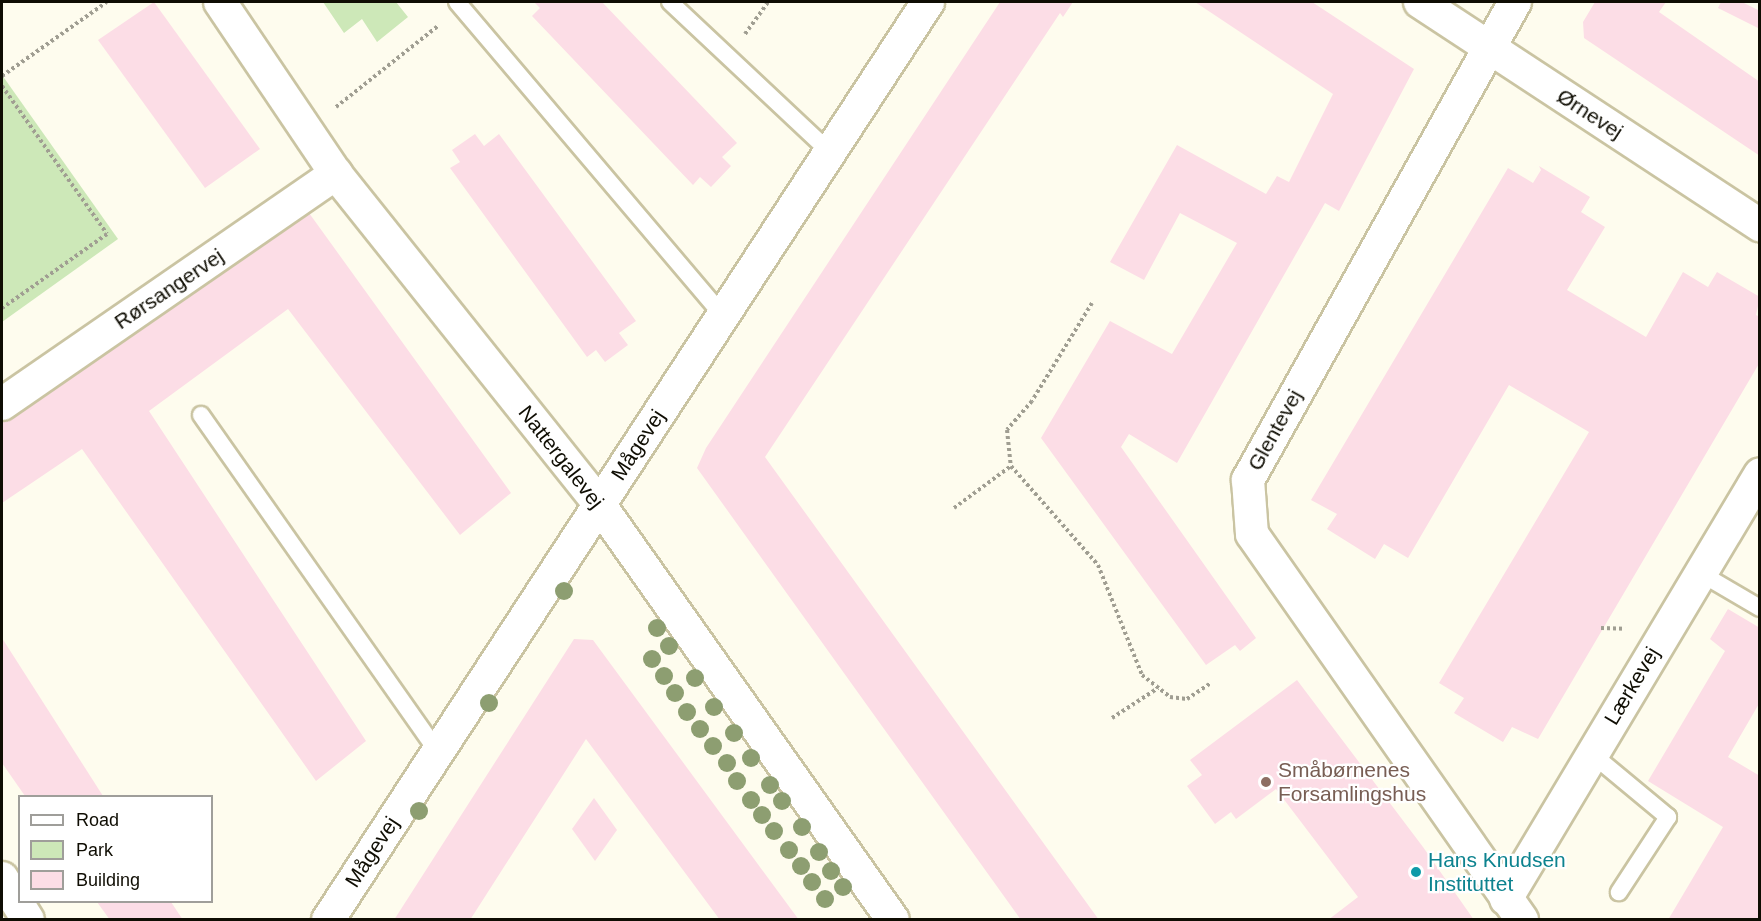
<!DOCTYPE html>
<html>
<head>
<meta charset="utf-8">
<style>
	body { margin:0 }
	#map { position:relative; width:1761px; height:921px; overflow:hidden; background:#fefcee; font-family:Helvetica,sans-serif }
	div>[style] { position:absolute }
	.green>* { inset:0; background:#cde8b8 }
	.building>* { inset:0; background:#fcdde6 }
	.path>* { height:4px; margin-top:-2px; transform-origin:0; background:repeating-linear-gradient(90deg,#a09e92 0 3px,transparent 0 6px) }
	.roads { filter:drop-shadow(2px 0 #cac4a2) drop-shadow(-2px 0 #cac4a2) drop-shadow(0 2px #cac4a2) drop-shadow(0 -2px #cac4a2) }
	.service>* { height:16px; margin:-8px; padding:0 8px; transform-origin:8px; border-radius:8px; background:#fff }
	.minor>* { height:32px; margin:-16px; padding:0 16px; transform-origin:16px; border-radius:16px; background:#fff }
	.trees>* { width:18px; height:18px; margin:-9px; border-radius:50%; background:#8d9e71 }
	.dots>* { width:16px; height:16px; translate:-50% -50%; box-sizing:border-box; border:3px solid #fff; border-radius:50% }
	span { translate:-50% -50%; white-space:nowrap; text-align:center; line-height:1.15; -webkit-text-stroke:4.5px #fff; paint-order:stroke }
	.street-label { font-size:21px; color:#0f0d03 }
	.education-label { font-size:21px; color:#785e54 }
	.left { translate:0 -50%; text-align:left }
	.culture-label { font-size:21px; color:#0d838f }
	.frame { position:absolute; inset:0; border:3px solid #0f0d03; pointer-events:none }
	.legend { position:absolute; left:18px; top:795px; width:195px; height:108px; box-sizing:border-box; background:#fff; border:2px solid #9f9e9a; margin:0; padding:8px 10px; list-style:none; font-size:18px; color:#0f0d03 }
	.legend li { display:flex; align-items:center; gap:12px; height:30px }
	.legend b { width:30px; border:2px solid #9f9e9a }
</style>
</head>
<body>
<div id="map">
	<div class="green">
		<div style="clip-path:polygon(323px 2px,396px 2px,408px 17px,377px 42px,362px 19px,344px 33px)"></div>
		<div style="clip-path:polygon(2px 75px,118px 239px,2px 322px)"></div>
	</div>
	<div class="building">
		<div style="clip-path:polygon(154px 2px,260px 149px,205px 188px,98px 40px)"></div>
		<div style="clip-path:polygon(534px 2px,602px 2px,737px 143px,722px 157px,731px 166px,711px 187px,700px 177px,693px 185px,532px 16px,540px 8px)"></div>
		<div style="clip-path:polygon(1000px 2px,1073px 2px,1063px 17px,1060px 13px,765px 457px,1099px 920px,1021px 920px,697px 468px,706px 448px)"></div>
		<div style="clip-path:polygon(1195px 2px,1312px 2px,1414px 69px,1339px 211px,1325px 203px,1177px 463px,1129px 434px,1121px 447px,1256px 638px,1240px 651px,1235px 645px,1206px 665px,1041px 438px,1110px 321px,1172px 354px,1237px 243px,1180px 213px,1144px 280px,1110px 262px,1177px 145px,1266px 194px,1277px 176px,1289px 182px,1333px 94px)"></div>
		<div style="clip-path:polygon(1595px 2px,1666px 2px,1659px 12px,1760px 82px,1760px 156px,1584px 38px,1583px 22px)"></div>
		<div style="clip-path:polygon(1721px 2px,1742px 2px,1760px 11px,1760px 29px,1718px 8px)"></div>
		<div style="clip-path:polygon(475px 134px,484px 146px,499px 134px,636px 321px,619px 333px,628px 345px,605px 362px,596px 350px,587px 357px,450px 168px,460px 162px,452px 150px)"></div>
		<div style="clip-path:polygon(1539px 166px,1590px 197px,1581px 212px,1605px 227px,1567px 290px,1646px 337px,1683px 272px,1708px 287px,1717px 272px,1760px 297px,1756px 315px,1760px 317px,1760px 362px,1538px 739px,1512px 727px,1503px 742px,1454px 713px,1464px 698px,1439px 683px,1589px 432px,1509px 385px,1408px 558px,1384px 544px,1375px 559px,1327px 529px,1337px 514px,1311px 500px,1508px 168px,1533px 183px,1541px 170px)"></div>
		<div style="clip-path:polygon(304px 206px,511px 493px,460px 535px,288px 309px,149px 411px,366px 741px,316px 781px,82px 449px,2px 503px,2px 415px)"></div>
		<div style="clip-path:polygon(1728px 609px,1760px 628px,1760px 702px,1728px 757px,1760px 776px,1760px 920px,1668px 920px,1723px 827px,1648px 781px,1725px 651px,1710px 639px)"></div>
		<div style="clip-path:polygon(2px 638px,103px 796px,25px 796px,2px 763px)"></div>
		<div style="clip-path:polygon(574px 639px,593px 640px,799px 920px,720px 920px,586px 739px,470px 920px,394px 920px)"></div>
		<div style="clip-path:polygon(1297px 680px,1423px 847px,1474px 920px,1328px 920px,1358px 897px,1276px 789px,1236px 819px,1231px 812px,1215px 824px,1187px 786px,1202px 775px,1190px 760px)"></div>
		<div style="clip-path:polygon(594px 798px,617px 830px,595px 861px,572px 829px)"></div>
		<div style="clip-path:polygon(97px 902px,171px 902px,183px 920px,110px 920px)"></div>
	</div>
	<div class="path">
		<div style="left:745px;top:34px;width:39px;rotate:-54deg"></div>
		<div style="left:2px;top:76px;width:128px;rotate:-35.2deg"></div>
		<div style="left:2px;top:86px;width:181px;rotate:54.6deg"></div>
		<div style="left:107px;top:234px;width:128px;rotate:144.8deg"></div>
		<div style="left:336px;top:107px;width:130px;rotate:-38.5deg"></div>
		<div style="left:1092px;top:303px;width:115px;rotate:121.5deg"></div>
		<div style="left:1032px;top:401px;width:38px;rotate:131deg"></div>
		<div style="left:1007px;top:430px;width:36px;rotate:84deg"></div>
		<div style="left:1011px;top:466px;width:132px;rotate:48.7deg"></div>
		<div style="left:1098px;top:565px;width:118px;rotate:68.2deg"></div>
		<div style="left:1142px;top:675px;width:36px;rotate:38deg"></div>
		<div style="left:1170px;top:697px;width:17px;rotate:7deg"></div>
		<div style="left:1187px;top:699px;width:29px;rotate:-34deg"></div>
		<div style="left:954px;top:508px;width:71px;rotate:-36.4deg"></div>
		<div style="left:1601px;top:628px;width:24px;rotate:2deg"></div>
		<div style="left:1112px;top:718px;width:55px;rotate:-33.1deg"></div>
	</div>
	<div class="roads">
		<div class="service">
			<div style="left:457px;top:2px;width:412px;rotate:49.7deg"></div>
			<div style="left:670px;top:2px;width:221px;rotate:43.2deg"></div>
			<div style="left:201px;top:415px;width:411px;rotate:54.9deg"></div>
			<div style="left:1700px;top:573px;width:69px;rotate:30.3deg"></div>
			<div style="left:1592px;top:754px;width:99px;rotate:39.7deg"></div>
			<div style="left:1668px;top:817px;width:90px;rotate:123.2deg"></div>
		</div>
		<div class="minor">
			<div style="left:220px;top:2px;width:207px;rotate:56deg"></div>
			<div style="left:336px;top:174px;width:422px;rotate:51.4deg"></div>
			<div style="left:599px;top:504px;width:509px;rotate:54.75deg"></div>
			<div style="left:1420px;top:2px;width:407px;rotate:33.3deg"></div>
			<div style="left:1515px;top:2px;width:548px;rotate:119.19deg"></div>
			<div style="left:1248px;top:480px;width:54px;rotate:85.8deg"></div>
			<div style="left:1252px;top:534px;width:471px;rotate:55deg"></div>
			<div style="left:2px;top:404px;width:406px;rotate:-34.6deg"></div>
			<div style="left:2px;top:878px;width:49px;rotate:58.2deg"></div>
			<div style="left:1506px;top:899px;width:495px;rotate:-59.1deg"></div>
			<div style="left:328px;top:920px;width:1097px;rotate:-56.83deg"></div>
		</div>
	</div>
	<div class="trees">
		<div style="left:564px;top:591px"></div>
		<div style="left:657px;top:628px"></div>
		<div style="left:669px;top:646px"></div>
		<div style="left:652px;top:659px"></div>
		<div style="left:664px;top:676px"></div>
		<div style="left:695px;top:678px"></div>
		<div style="left:675px;top:693px"></div>
		<div style="left:489px;top:703px"></div>
		<div style="left:714px;top:707px"></div>
		<div style="left:687px;top:712px"></div>
		<div style="left:700px;top:729px"></div>
		<div style="left:734px;top:733px"></div>
		<div style="left:713px;top:746px"></div>
		<div style="left:751px;top:758px"></div>
		<div style="left:727px;top:763px"></div>
		<div style="left:737px;top:781px"></div>
		<div style="left:770px;top:785px"></div>
		<div style="left:751px;top:800px"></div>
		<div style="left:782px;top:801px"></div>
		<div style="left:419px;top:811px"></div>
		<div style="left:762px;top:815px"></div>
		<div style="left:802px;top:827px"></div>
		<div style="left:774px;top:831px"></div>
		<div style="left:789px;top:850px"></div>
		<div style="left:819px;top:852px"></div>
		<div style="left:801px;top:866px"></div>
		<div style="left:831px;top:871px"></div>
		<div style="left:812px;top:882px"></div>
		<div style="left:843px;top:887px"></div>
		<div style="left:825px;top:899px"></div>
	</div>
	<div class="dots">
		<div style="left:1266px;top:782px;background:#8d6e63"></div>
		<div style="left:1416px;top:872px;background:#0f9aa8"></div>
	</div>
	<div class="street-label">
		<span style="left:1590px;top:114px;rotate:33deg">Ørnevej</span>
		<span style="left:169px;top:289px;rotate:-34deg">Rørsangervej</span>
		<span style="left:1275px;top:430px;rotate:-61deg">Glentevej</span>
		<span style="left:638px;top:445px;rotate:-57deg">Mågevej</span>
		<span style="left:561px;top:457px;rotate:52deg">Nattergalevej</span>
		<span style="left:1632px;top:686px;rotate:-59deg">Lærkevej</span>
		<span style="left:372px;top:852px;rotate:-57deg">Mågevej</span>
	</div>
	<div class="education-label">
		<span class="left" style="left:1278px;top:782px">Småbørnenes<br>Forsamlingshus</span>
	</div>
	<div class="culture-label">
		<span class="left" style="left:1428px;top:872px">Hans Knudsen<br>Instituttet</span>
	</div>
	<div class="frame"></div>
	<ul class="legend">
	<li><b style="height:8px;background:#fff"></b>Road</li>
	<li><b style="height:16px;background:#cde8b8"></b>Park</li>
	<li><b style="height:16px;background:#fcdde6"></b>Building</li>
	</ul>
</div>
</body>
</html>
